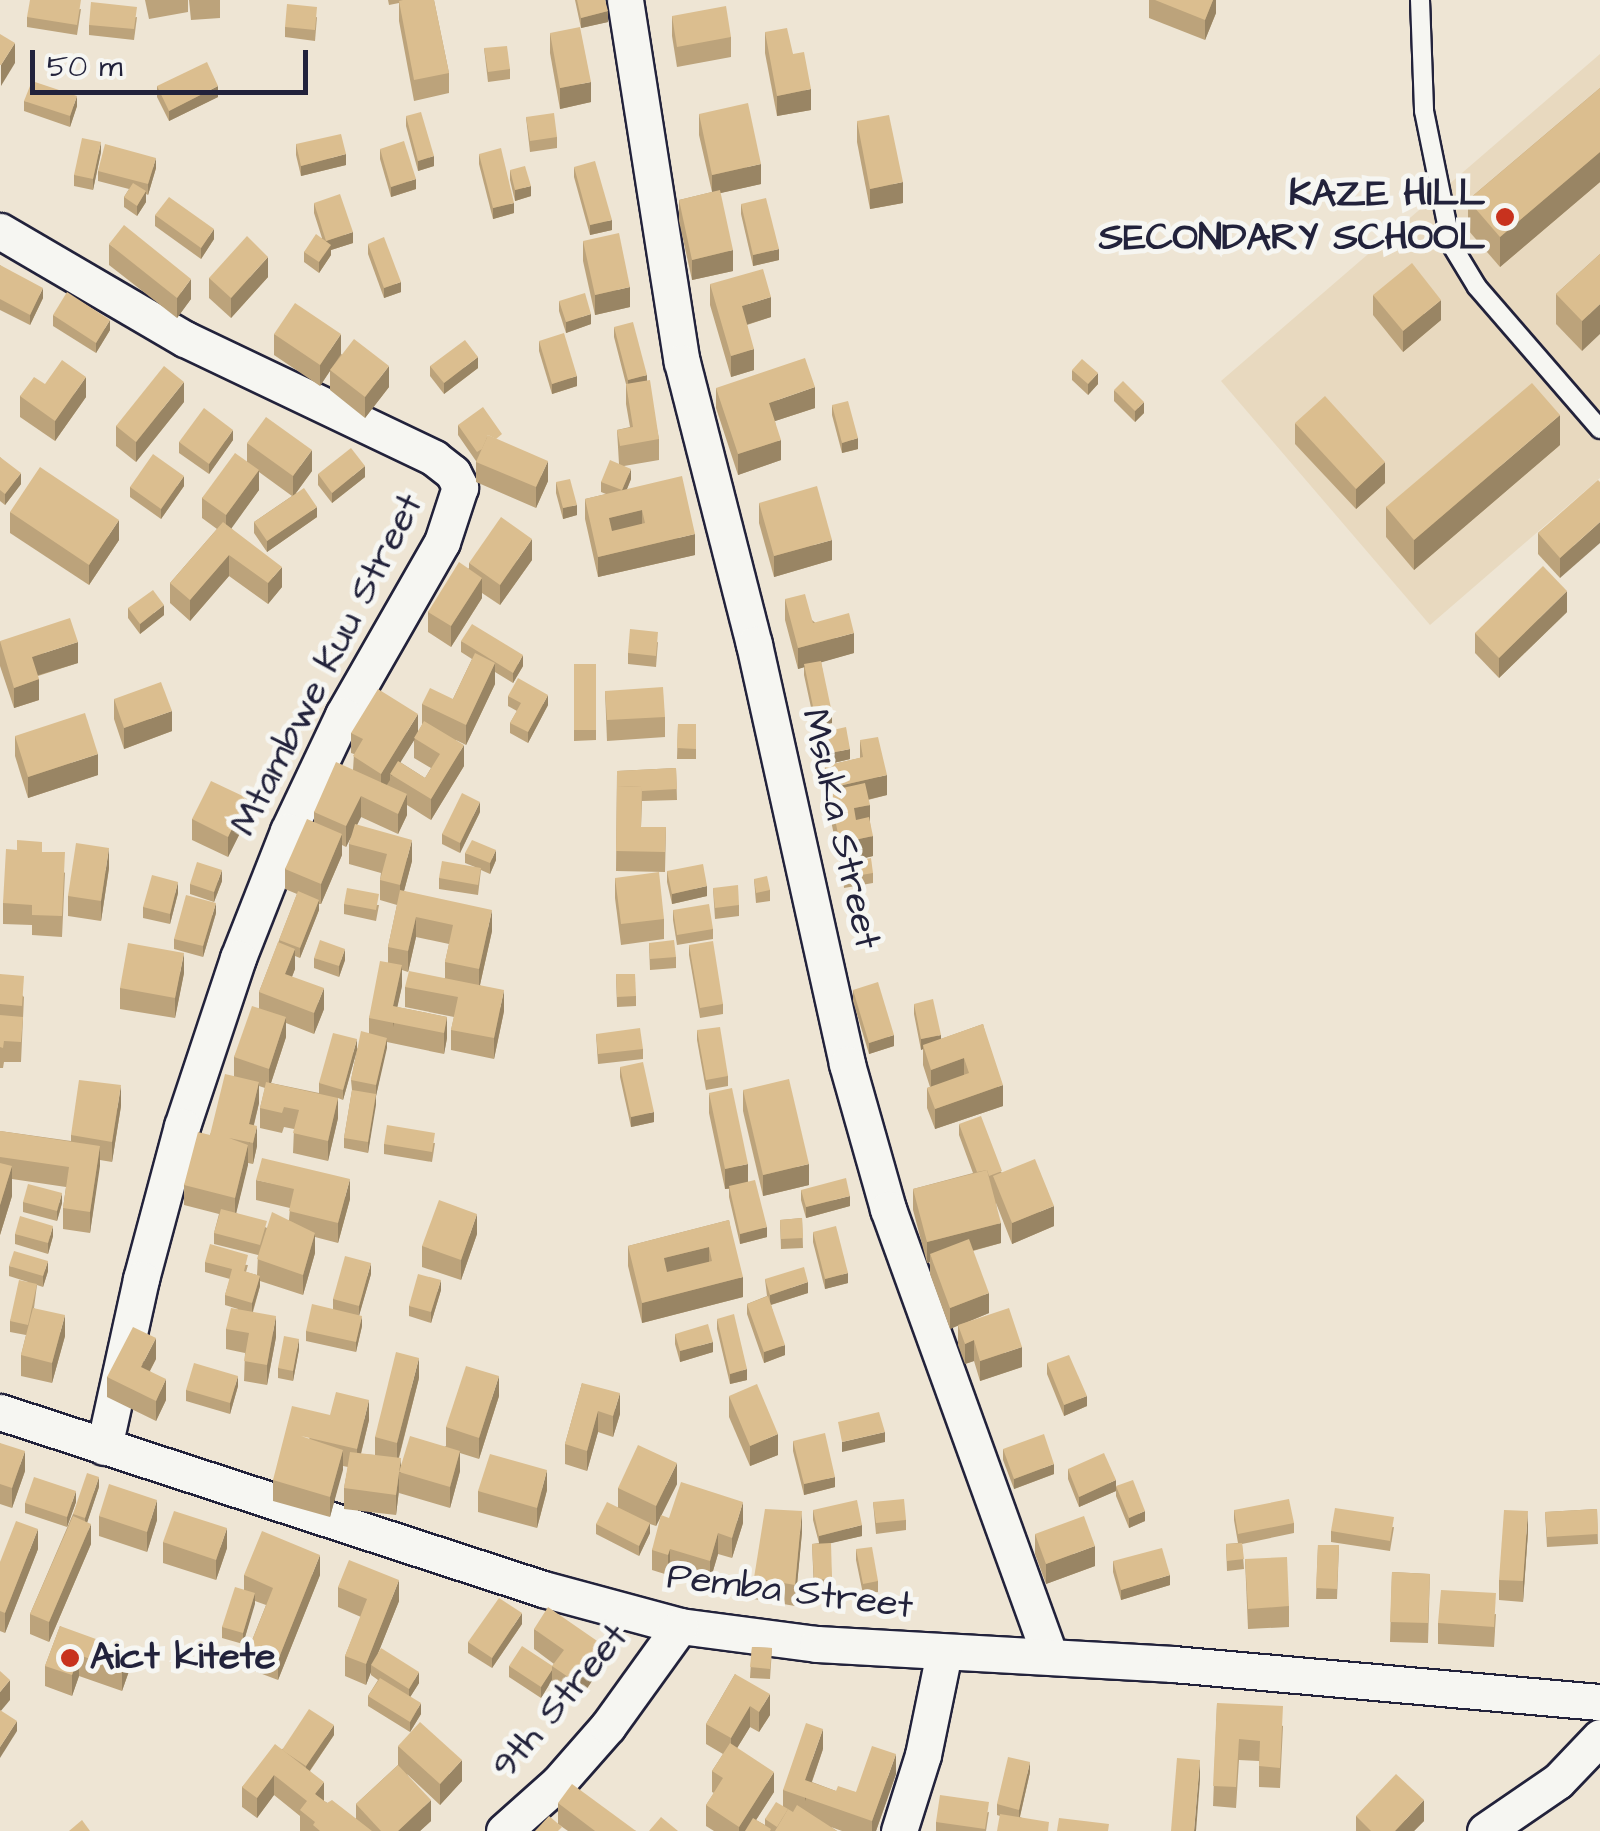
<!DOCTYPE html>
<html>
<head>
<meta charset="utf-8">
<style>
	body { margin:0 }
	#map { position:relative; width:1600px; height:1831px; overflow:hidden; background:#eee5d4; font-family:"Architects Daughter",sans-serif }
	div>[style] { position:absolute }
	.built>* { inset:0; background:#e8d9bf }
	.roads { filter:drop-shadow(2px 0 #22223b) drop-shadow(-2px 0 #22223b) drop-shadow(0 2px #22223b) drop-shadow(0 -2px #22223b) }
	.lane>* { height:18px; margin:-9px; padding:0 9px; transform-origin:9px; border-radius:9px; background:#f6f6f2 }
	.street>* { height:35px; margin:-17.5px; padding:0 17.5px; transform-origin:17.5px; border-radius:17.5px; background:#f6f6f2 }
	.wall>* { inset:0; background:#bca37b }
	.shaded-wall>* { inset:0; background:#998564 }
	.building>* { inset:0; background:#dbbe8f }
	.dots>* { width:28px; height:28px; translate:-50% -50%; box-sizing:border-box; border:5px solid #f6f6f2; border-radius:50% }
	span { translate:-50% -50%; white-space:nowrap; text-align:center; line-height:1.15; -webkit-text-stroke:10px #f6f6f2; paint-order:stroke }
	.poi-label { font-size:38px; color:#22223b; font-weight:700 }
	.right { translate:-100% -50%; text-align:right }
	.left { translate:0 -50%; text-align:left }
	.street-label { font-size:38px; color:#22223b }
	.scale { position:absolute; left:30px; top:50px; width:278px; height:45px; box-sizing:border-box; border:5px solid #22223b; border-top:0; padding-left:12px; font-size:30px; line-height:35px; white-space:nowrap; color:#22223b; -webkit-text-stroke:8px #f6f6f2; paint-order:stroke }
</style>
</head>
<body>
<div id="map">
	<div class="built">
		<div style="clip-path:polygon(1600px 54px,1600px 478px,1430px 625px,1221px 381px)"></div>
	</div>
	<div class="roads">
		<div class="lane">
			<div style="left:1420px;top:0;width:111px;rotate:87.9deg"></div>
			<div style="left:1424px;top:111px;width:136px;rotate:78.5deg"></div>
			<div style="left:1451px;top:244px;width:50px;rotate:58.8deg"></div>
			<div style="left:1477px;top:287px;width:188px;rotate:49.1deg"></div>
		</div>
		<div class="street">
			<div style="left:625px;top:0;width:366px;rotate:81.1deg"></div>
			<div style="left:682px;top:362px;width:291px;rotate:75.7deg"></div>
			<div style="left:754px;top:644px;width:430px;rotate:77.5deg"></div>
			<div style="left:847px;top:1064px;width:151px;rotate:74.2deg"></div>
			<div style="left:888px;top:1209px;width:475px;rotate:70.1deg"></div>
			<div style="left:0;top:231px;width:214px;rotate:30.3deg"></div>
			<div style="left:185px;top:339px;width:276px;rotate:25.5deg"></div>
			<div style="left:434px;top:458px;width:24px;rotate:38deg"></div>
			<div style="left:453px;top:473px;width:16px;rotate:63deg"></div>
			<div style="left:460px;top:487px;width:58px;rotate:108.1deg"></div>
			<div style="left:442px;top:542px;width:199px;rotate:119.8deg"></div>
			<div style="left:343px;top:715px;width:128px;rotate:115.4deg"></div>
			<div style="left:288px;top:831px;width:136px;rotate:111.5deg"></div>
			<div style="left:238px;top:958px;width:177px;rotate:108.4deg"></div>
			<div style="left:182px;top:1126px;width:158px;rotate:105deg"></div>
			<div style="left:141px;top:1279px;width:172px;rotate:102.4deg"></div>
			<div style="left:0;top:1412px;width:571px;rotate:18.05deg"></div>
			<div style="left:543px;top:1589px;width:142px;rotate:15.1deg"></div>
			<div style="left:680px;top:1626px;width:138px;rotate:7.5deg"></div>
			<div style="left:817px;top:1644px;width:357px;rotate:3.2deg"></div>
			<div style="left:1173px;top:1664px;width:429px;rotate:5.1deg"></div>
			<div style="left:504px;top:1831px;width:72px;rotate:-41.6deg"></div>
			<div style="left:558px;top:1783px;width:76px;rotate:-48.7deg"></div>
			<div style="left:608px;top:1726px;width:123px;rotate:-54.2deg"></div>
			<div style="left:899px;top:1831px;width:80px;rotate:-72.5deg"></div>
			<div style="left:923px;top:1755px;width:104px;rotate:-78.4deg"></div>
			<div style="left:1485px;top:1831px;width:88px;rotate:-34.4deg"></div>
			<div style="left:1558px;top:1781px;width:61px;rotate:-46.3deg"></div>
		</div>
	</div>
	<div class="wall">
		<div style="clip-path:polygon(145px 0,188px 0,188px 12px,149px 19px)"></div>
		<div style="clip-path:polygon(189px 0,220px 0,220px 18px,191px 20px)"></div>
		<div style="clip-path:polygon(388px 0,434px 0,449px 73px,449px 93px,414px 101px,399px 21px,399px 3px,389px 5px)"></div>
		<div style="clip-path:polygon(575px 0,605px 0,608px 22px,581px 28px)"></div>
		<div style="clip-path:polygon(1149px 0,1216px 0,1216px 13px,1205px 40px,1149px 18px)"></div>
		<div style="clip-path:polygon(81px 9px,77px 35px,27px 27px,27px 17px)"></div>
		<div style="clip-path:polygon(672px 16px,731px 37px,731px 57px,677px 67px,672px 36px)"></div>
		<div style="clip-path:polygon(137px 17px,134px 40px,89px 35px,89px 25px)"></div>
		<div style="clip-path:polygon(317px 17px,315px 41px,285px 37px,285px 27px)"></div>
		<div style="clip-path:polygon(765px 32px,793px 54px,811px 110px,777px 116px,765px 53px)"></div>
		<div style="clip-path:polygon(550px 33px,591px 102px,560px 109px,550px 53px)"></div>
		<div style="clip-path:polygon(484px 48px,510px 69px,510px 79px,488px 82px)"></div>
		<div style="clip-path:polygon(157px 86px,218px 97px,169px 121px,157px 97px)"></div>
		<div style="clip-path:polygon(1600px 88px,1600px 182px,1500px 267px,1468px 230px,1468px 200px)"></div>
		<div style="clip-path:polygon(24px 101px,77px 106px,70px 127px,24px 111px)"></div>
		<div style="clip-path:polygon(699px 114px,761px 184px,720px 193px,733px 271px,692px 280px,679px 221px,679px 200px,712px 192px,699px 135px)"></div>
		<div style="clip-path:polygon(406px 116px,434px 166px,418px 171px,406px 126px)"></div>
		<div style="clip-path:polygon(526px 117px,557px 137px,557px 148px,530px 152px)"></div>
		<div style="clip-path:polygon(857px 121px,903px 203px,870px 209px,857px 142px)"></div>
		<div style="clip-path:polygon(296px 144px,346px 165px,301px 176px,296px 155px)"></div>
		<div style="clip-path:polygon(380px 149px,416px 189px,391px 197px,380px 159px)"></div>
		<div style="clip-path:polygon(101px 152px,93px 190px,74px 186px,74px 175px)"></div>
		<div style="clip-path:polygon(479px 154px,514px 213px,493px 219px,479px 164px)"></div>
		<div style="clip-path:polygon(574px 167px,612px 230px,590px 235px,574px 177px)"></div>
		<div style="clip-path:polygon(156px 168px,148px 195px,146px 194px,146px 202px,137px 216px,124px 207px,124px 197px,129px 189px,98px 181px,98px 171px)"></div>
		<div style="clip-path:polygon(510px 170px,531px 196px,515px 201px,510px 180px)"></div>
		<div style="clip-path:polygon(314px 203px,353px 243px,331px 250px,331px 255px,319px 273px,304px 262px,304px 252px,322px 238px,314px 213px)"></div>
		<div style="clip-path:polygon(741px 204px,779px 260px,753px 266px,741px 214px)"></div>
		<div style="clip-path:polygon(155px 215px,214px 239px,201px 259px,155px 226px)"></div>
		<div style="clip-path:polygon(583px 241px,630px 307px,595px 315px,583px 261px)"></div>
		<div style="clip-path:polygon(109px 244px,191px 299px,177px 318px,109px 265px)"></div>
		<div style="clip-path:polygon(368px 244px,401px 292px,384px 298px,368px 254px)"></div>
		<div style="clip-path:polygon(1600px 254px,1582px 351px,1556px 324px,1556px 294px)"></div>
		<div style="clip-path:polygon(0 265px,43px 298px,30px 325px,0 310px)"></div>
		<div style="clip-path:polygon(268px 277px,231px 318px,209px 298px,209px 278px)"></div>
		<div style="clip-path:polygon(710px 284px,771px 317px,747px 325px,754px 370px,731px 377px,710px 305px)"></div>
		<div style="clip-path:polygon(1373px 295px,1441px 320px,1403px 352px,1373px 315px)"></div>
		<div style="clip-path:polygon(559px 301px,591px 324px,566px 333px,559px 311px)"></div>
		<div style="clip-path:polygon(53px 315px,110px 330px,96px 353px,53px 326px)"></div>
		<div style="clip-path:polygon(614px 327px,647px 381px,659px 439px,659px 460px,624px 466px,631px 479px,627px 489px,695px 555px,598px 577px,585px 519px,585px 499px,606px 494px,601px 492px,601px 482px,619px 464px,617px 430px,630px 427px,626px 404px,626px 384px,614px 337px)"></div>
		<div style="clip-path:polygon(274px 334px,341px 354px,389px 387px,365px 418px,330px 390px,330px 371px,320px 386px,274px 355px)"></div>
		<div style="clip-path:polygon(539px 341px,577px 386px,552px 394px,539px 351px)"></div>
		<div style="clip-path:polygon(430px 366px,478px 368px,444px 394px,430px 376px)"></div>
		<div style="clip-path:polygon(1072px 370px,1098px 384px,1088px 395px,1072px 380px)"></div>
		<div style="clip-path:polygon(45px 384px,86px 397px,55px 441px,20px 417px,20px 396px)"></div>
		<div style="clip-path:polygon(716px 388px,815px 408px,775px 421px,781px 460px,738px 475px,716px 408px)"></div>
		<div style="clip-path:polygon(1114px 390px,1144px 413px,1135px 422px,1114px 401px)"></div>
		<div style="clip-path:polygon(184px 402px,136px 462px,116px 446px,116px 426px)"></div>
		<div style="clip-path:polygon(832px 405px,858px 449px,842px 453px,832px 415px)"></div>
		<div style="clip-path:polygon(1295px 423px,1385px 483px,1356px 509px,1295px 444px)"></div>
		<div style="clip-path:polygon(458px 425px,502px 442px,548px 481px,536px 508px,476px 482px,476px 461px,458px 435px)"></div>
		<div style="clip-path:polygon(233px 440px,209px 474px,179px 453px,179px 442px)"></div>
		<div style="clip-path:polygon(247px 443px,312px 471px,296px 493px,317px 517px,267px 552px,254px 533px,254px 522px,292px 496px,259px 472px,259px 490px,231px 528px,282px 587px,268px 604px,229px 576px,190px 621px,170px 603px,170px 583px,217px 529px,202px 518px,202px 498px,247px 462px)"></div>
		<div style="clip-path:polygon(1560px 445px,1414px 570px,1386px 537px,1386px 507px)"></div>
		<div style="clip-path:polygon(0 457px,21px 484px,5px 505px,0 501px)"></div>
		<div style="clip-path:polygon(318px 474px,365px 477px,332px 503px,318px 485px)"></div>
		<div style="clip-path:polygon(556px 482px,577px 515px,563px 519px,556px 493px)"></div>
		<div style="clip-path:polygon(1600px 482px,1560px 578px,1538px 554px,1538px 533px)"></div>
		<div style="clip-path:polygon(184px 486px,161px 519px,130px 497px,130px 487px)"></div>
		<div style="clip-path:polygon(759px 503px,832px 560px,774px 577px,759px 523px)"></div>
		<div style="clip-path:polygon(10px 512px,119px 540px,89px 585px,10px 533px)"></div>
		<div style="clip-path:polygon(532px 560px,500px 605px,482px 593px,482px 598px,451px 647px,428px 632px,428px 612px,469px 568px,469px 563px)"></div>
		<div style="clip-path:polygon(785px 599px,854px 653px,821px 662px,832px 723px,815px 726px,804px 675px,804px 667px,798px 669px,785px 620px)"></div>
		<div style="clip-path:polygon(128px 608px,164px 615px,140px 634px,128px 618px)"></div>
		<div style="clip-path:polygon(1567px 612px,1499px 678px,1475px 653px,1475px 633px)"></div>
		<div style="clip-path:polygon(0 641px,78px 663px,38px 676px,39px 700px,14px 708px,0 666px)"></div>
		<div style="clip-path:polygon(evenodd,461px 641px,523px 666px,513px 683px,495px 672px,495px 684px,466px 745px,456px 740px,464px 766px,431px 820px,407px 805px,407px 815px,398px 834px,361px 817px,357px 825px,412px 861px,404px 891px,492px 931px,480px 985px,504px 1011px,494px 1059px,451px 1050px,451px 1030px,454px 1017px,405px 1007px,405px 987px,445px 978px,445px 962px,449px 944px,416px 937px,408px 972px,402px 970px,402px 986px,397px 1007px,447px 1017px,447px 1038px,444px 1054px,387px 1042px,376px 1096px,368px 1153px,344px 1148px,344px 1138px,352px 1090px,351px 1080px,357px 1050px,343px 1100px,338px 1098px,338px 1118px,328px 1161px,293px 1153px,294px 1129px,284px 1127px,282px 1133px,260px 1128px,260px 1108px,265px 1088px,259px 1086px,259px 1103px,254px 1125px,257px 1146px,253px 1164px,248px 1163px,236px 1213px,267px 1228px,289px 1220px,290px 1208px,256px 1200px,256px 1180px,350px 1199px,338px 1243px,315px 1237px,315px 1253px,303px 1295px,260px 1281px,260px 1286px,253px 1312px,276px 1337px,267px 1385px,244px 1381px,245px 1353px,226px 1349px,226px 1329px,238px 1309px,225px 1305px,225px 1295px,230px 1279px,205px 1272px,205px 1262px,248px 1265px,246px 1272px,257px 1275px,258px 1255px,214px 1244px,214px 1233px,219px 1214px,184px 1205px,184px 1185px,210px 1135px,234px 1076px,234px 1057px,259px 1008px,259px 992px,297px 894px,285px 889px,285px 869px,314px 822px,314px 812px,353px 770px,354px 754px,351px 753px,351px 733px,418px 732px,422px 725px,422px 704px,453px 699px,472px 659px,461px 652px,461px 641px,414px 740px,414px 758px,431px 768px,425px 778px,400px 762px,414px 740px,461px 641px,351px 837px,349px 844px,349px 864px,381px 873px,380px 880px,380px 900px,397px 905px,388px 947px,388px 962px,369px 1018px,369px 1033px,357px 1049px,319px 1083px,319px 1093px,271px 1083px,286px 1037px,286px 1023px,314px 1034px,324px 1009px,292px 977px,295px 969px,295px 956px,300px 958px,319px 910px,319px 904px,321px 904px,342px 855px,342px 845px,346px 847px,351px 837px)"></div>
		<div style="clip-path:polygon(658px 642px,656px 667px,628px 664px,628px 653px)"></div>
		<div style="clip-path:polygon(574px 664px,596px 664px,596px 740px,574px 741px)"></div>
		<div style="clip-path:polygon(605px 691px,665px 717px,665px 737px,607px 741px)"></div>
		<div style="clip-path:polygon(508px 696px,548px 705px,528px 743px,510px 733px,510px 723px,517px 711px,508px 706px)"></div>
		<div style="clip-path:polygon(114px 699px,172px 731px,124px 749px,114px 719px)"></div>
		<div style="clip-path:polygon(678px 724px,696px 724px,696px 759px,677px 759px)"></div>
		<div style="clip-path:polygon(816px 734px,850px 759px,821px 766px,816px 744px)"></div>
		<div style="clip-path:polygon(15px 736px,98px 775px,28px 798px,15px 756px)"></div>
		<div style="clip-path:polygon(860px 740px,887px 795px,868px 800px,873px 856px,840px 864px,829px 811px,825px 786px,825px 766px,860px 758px)"></div>
		<div style="clip-path:polygon(676px 768px,677px 800px,642px 801px,641px 827px,666px 827px,665px 872px,616px 871px,617px 771px)"></div>
		<div style="clip-path:polygon(480px 812px,460px 853px,442px 844px,442px 834px)"></div>
		<div style="clip-path:polygon(192px 819px,247px 819px,228px 857px,192px 840px)"></div>
		<div style="clip-path:polygon(17px 850px,42px 852px,65px 873px,62px 937px,32px 935px,32px 925px,3px 924px,3px 903px)"></div>
		<div style="clip-path:polygon(465px 853px,496px 860px,490px 874px,481px 870px,478px 895px,439px 889px,439px 878px,475px 867px,465px 863px)"></div>
		<div style="clip-path:polygon(842px 864px,873px 873px,873px 883px,844px 888px)"></div>
		<div style="clip-path:polygon(109px 868px,101px 921px,68px 916px,68px 896px)"></div>
		<div style="clip-path:polygon(667px 871px,707px 896px,672px 904px,667px 882px)"></div>
		<div style="clip-path:polygon(615px 878px,664px 919px,664px 939px,621px 945px,615px 898px)"></div>
		<div style="clip-path:polygon(754px 879px,770px 890px,770px 901px,756px 903px)"></div>
		<div style="clip-path:polygon(222px 881px,214px 902px,190px 894px,190px 884px)"></div>
		<div style="clip-path:polygon(713px 888px,739px 905px,739px 916px,715px 919px)"></div>
		<div style="clip-path:polygon(178px 893px,170px 924px,143px 918px,143px 907px)"></div>
		<div style="clip-path:polygon(344px 904px,379px 905px,376px 921px,344px 914px)"></div>
		<div style="clip-path:polygon(673px 910px,713px 929px,713px 939px,677px 945px,673px 920px)"></div>
		<div style="clip-path:polygon(216px 913px,203px 957px,174px 949px,174px 939px)"></div>
		<div style="clip-path:polygon(649px 943px,676px 957px,676px 968px,650px 970px)"></div>
		<div style="clip-path:polygon(689px 945px,723px 1004px,723px 1014px,700px 1018px,689px 955px)"></div>
		<div style="clip-path:polygon(314px 958px,345px 960px,339px 977px,314px 968px)"></div>
		<div style="clip-path:polygon(184px 973px,175px 1018px,120px 1009px,120px 988px)"></div>
		<div style="clip-path:polygon(0 974px,24px 997px,21px 1062px,4px 1062px,3px 1068px,0 1068px)"></div>
		<div style="clip-path:polygon(616px 974px,636px 996px,636px 1006px,617px 1007px)"></div>
		<div style="clip-path:polygon(853px 990px,894px 1046px,869px 1054px,853px 1001px)"></div>
		<div style="clip-path:polygon(914px 1004px,941px 1039px,983px 1024px,1003px 1106px,935px 1129px,927px 1108px,927px 1088px,930px 1087px,923px 1065px,923px 1049px,921px 1050px,914px 1014px)"></div>
		<div style="clip-path:polygon(697px 1030px,728px 1076px,728px 1086px,706px 1090px,697px 1040px)"></div>
		<div style="clip-path:polygon(596px 1034px,643px 1049px,643px 1059px,598px 1064px)"></div>
		<div style="clip-path:polygon(620px 1067px,654px 1122px,631px 1127px,620px 1077px)"></div>
		<div style="clip-path:polygon(743px 1090px,809px 1185px,763px 1196px,743px 1111px)"></div>
		<div style="clip-path:polygon(709px 1093px,767px 1237px,740px 1244px,729px 1197px,729px 1189px,725px 1189px,709px 1113px)"></div>
		<div style="clip-path:polygon(121px 1106px,112px 1162px,100px 1160px,90px 1233px,63px 1229px,63px 1208px,66px 1187px,12px 1179px,12px 1196px,0 1235px,0 1131px,71px 1141px,71px 1135px)"></div>
		<div style="clip-path:polygon(959px 1124px,1002px 1173px,1054px 1226px,1012px 1244px,996px 1203px,1001px 1243px,973px 1251px,989px 1313px,968px 1322px,1022px 1367px,980px 1381px,974px 1361px,965px 1364px,958px 1345px,958px 1325px,950px 1329px,930px 1274px,930px 1262px,927px 1263px,913px 1210px,913px 1189px,973px 1173px,959px 1135px)"></div>
		<div style="clip-path:polygon(435px 1143px,432px 1162px,384px 1154px,384px 1144px)"></div>
		<div style="clip-path:polygon(801px 1190px,850px 1206px,806px 1218px,801px 1200px)"></div>
		<div style="clip-path:polygon(23px 1202px,62px 1203px,57px 1221px,23px 1212px)"></div>
		<div style="clip-path:polygon(802px 1218px,803px 1248px,781px 1249px,780px 1220px)"></div>
		<div style="clip-path:polygon(729px 1220px,743px 1297px,642px 1323px,628px 1266px,628px 1246px)"></div>
		<div style="clip-path:polygon(813px 1232px,848px 1283px,825px 1289px,813px 1242px)"></div>
		<div style="clip-path:polygon(15px 1234px,53px 1236px,48px 1254px,15px 1244px)"></div>
		<div style="clip-path:polygon(477px 1234px,461px 1280px,422px 1267px,422px 1246px)"></div>
		<div style="clip-path:polygon(9px 1266px,48px 1271px,43px 1287px,37px 1285px,34px 1308px,65px 1336px,52px 1383px,21px 1376px,21px 1355px,26px 1335px,10px 1332px,10px 1321px,28px 1282px,9px 1276px)"></div>
		<div style="clip-path:polygon(371px 1274px,359px 1315px,362px 1326px,356px 1352px,306px 1341px,306px 1331px,333px 1309px,333px 1299px)"></div>
		<div style="clip-path:polygon(765px 1279px,808px 1293px,771px 1305px,785px 1355px,764px 1363px,747px 1314px,747px 1304px,767px 1296px)"></div>
		<div style="clip-path:polygon(441px 1290px,431px 1323px,409px 1316px,409px 1306px)"></div>
		<div style="clip-path:polygon(717px 1319px,747px 1380px,730px 1384px,717px 1329px)"></div>
		<div style="clip-path:polygon(675px 1334px,713px 1352px,680px 1362px,675px 1344px)"></div>
		<div style="clip-path:polygon(299px 1349px,293px 1381px,278px 1378px,278px 1368px)"></div>
		<div style="clip-path:polygon(156px 1359px,150px 1371px,166px 1400px,156px 1421px,107px 1397px,107px 1377px)"></div>
		<div style="clip-path:polygon(1047px 1363px,1087px 1406px,1064px 1416px,1047px 1374px)"></div>
		<div style="clip-path:polygon(419px 1378px,399px 1458px,401px 1468px,446px 1446px,446px 1427px,499px 1396px,479px 1459px,460px 1453px,460px 1471px,450px 1508px,399px 1493px,399px 1490px,396px 1515px,344px 1509px,344px 1488px,348px 1467px,343px 1466px,330px 1517px,273px 1501px,273px 1480px,330px 1415px,369px 1420px,361px 1454px,375px 1455px,375px 1437px)"></div>
		<div style="clip-path:polygon(582px 1383px,620px 1414px,613px 1437px,598px 1432px,587px 1471px,565px 1464px,565px 1444px)"></div>
		<div style="clip-path:polygon(238px 1386px,230px 1414px,186px 1401px,186px 1390px)"></div>
		<div style="clip-path:polygon(729px 1396px,778px 1455px,750px 1466px,729px 1417px)"></div>
		<div style="clip-path:polygon(793px 1441px,835px 1487px,804px 1495px,793px 1451px)"></div>
		<div style="clip-path:polygon(0 1443px,25px 1471px,12px 1508px,0 1504px)"></div>
		<div style="clip-path:polygon(1003px 1449px,1054px 1474px,1014px 1489px,1003px 1460px)"></div>
		<div style="clip-path:polygon(1068px 1469px,1116px 1486px,1145px 1521px,1129px 1528px,1116px 1496px,1116px 1491px,1079px 1507px,1068px 1479px)"></div>
		<div style="clip-path:polygon(677px 1484px,656px 1526px,650px 1524px,650px 1533px,639px 1556px,596px 1534px,596px 1524px,618px 1507px,618px 1488px)"></div>
		<div style="clip-path:polygon(99px 1487px,87px 1522px,91px 1544px,49px 1642px,30px 1634px,30px 1614px,73px 1514px)"></div>
		<div style="clip-path:polygon(547px 1490px,537px 1528px,478px 1512px,478px 1491px)"></div>
		<div style="clip-path:polygon(76px 1502px,67px 1527px,25px 1513px,25px 1503px)"></div>
		<div style="clip-path:polygon(873px 1502px,906px 1520px,906px 1530px,876px 1534px)"></div>
		<div style="clip-path:polygon(1597px 1509px,1598px 1544px,1547px 1547px,1545px 1512px)"></div>
		<div style="clip-path:polygon(813px 1510px,862px 1536px,830px 1543px,832px 1589px,814px 1590px,812px 1544px,819px 1543px,813px 1520px)"></div>
		<div style="clip-path:polygon(1234px 1510px,1294px 1523px,1294px 1533px,1242px 1544px,1244px 1569px,1227px 1571px,1226px 1544px,1238px 1543px,1234px 1520px)"></div>
		<div style="clip-path:polygon(99px 1516px,157px 1520px,147px 1552px,99px 1536px)"></div>
		<div style="clip-path:polygon(669px 1518px,743px 1523px,732px 1558px,718px 1554px,710px 1581px,670px 1569px,668px 1575px,652px 1570px,652px 1550px)"></div>
		<div style="clip-path:polygon(1394px 1527px,1390px 1551px,1331px 1542px,1331px 1531px)"></div>
		<div style="clip-path:polygon(802px 1532px,795px 1606px,754px 1599px,754px 1578px)"></div>
		<div style="clip-path:polygon(1528px 1532px,1523px 1602px,1499px 1600px,1499px 1580px)"></div>
		<div style="clip-path:polygon(1035px 1534px,1095px 1566px,1046px 1584px,1035px 1554px)"></div>
		<div style="clip-path:polygon(163px 1542px,227px 1548px,216px 1580px,163px 1563px)"></div>
		<div style="clip-path:polygon(1318px 1545px,1339px 1545px,1337px 1599px,1316px 1599px)"></div>
		<div style="clip-path:polygon(38px 1549px,5px 1633px,0 1631px,0 1562px)"></div>
		<div style="clip-path:polygon(856px 1549px,878px 1581px,878px 1592px,863px 1594px,856px 1560px)"></div>
		<div style="clip-path:polygon(1245px 1559px,1289px 1606px,1289px 1627px,1248px 1629px)"></div>
		<div style="clip-path:polygon(1113px 1561px,1170px 1585px,1121px 1600px,1113px 1572px)"></div>
		<div style="clip-path:polygon(1392px 1572px,1430px 1574px,1428px 1643px,1390px 1642px)"></div>
		<div style="clip-path:polygon(244px 1575px,320px 1575px,278px 1680px,249px 1669px,249px 1648px,266px 1605px,255px 1601px,243px 1644px,222px 1638px,222px 1627px,244px 1590px)"></div>
		<div style="clip-path:polygon(338px 1587px,399px 1601px,378px 1653px,419px 1683px,410px 1697px,421px 1714px,410px 1732px,368px 1706px,368px 1696px,378px 1680px,371px 1675px,371px 1672px,366px 1685px,345px 1676px,345px 1656px,361px 1617px,338px 1607px)"></div>
		<div style="clip-path:polygon(1496px 1614px,1494px 1647px,1438px 1644px,1438px 1623px)"></div>
		<div style="clip-path:polygon(522px 1624px,492px 1668px,468px 1653px,468px 1642px)"></div>
		<div style="clip-path:polygon(60px 1626px,129px 1671px,122px 1691px,79px 1676px,72px 1696px,45px 1686px,45px 1666px)"></div>
		<div style="clip-path:polygon(534px 1629px,603px 1665px,577px 1703px,552px 1687px,552px 1680px,541px 1698px,509px 1677px,509px 1666px,553px 1666px,554px 1664px,534px 1649px)"></div>
		<div style="clip-path:polygon(752px 1647px,772px 1648px,770px 1679px,750px 1678px)"></div>
		<div style="clip-path:polygon(735px 1674px,770px 1715px,759px 1732px,750px 1727px,737px 1748px,774px 1792px,756px 1820px,765px 1825px,765px 1819px,783px 1806px,783px 1790px,823px 1749px,812px 1782px,836px 1791px,856px 1792px,896px 1774px,876px 1831px,842px 1831px,831px 1827px,837px 1831px,714px 1831px,706px 1826px,706px 1805px,714px 1793px,712px 1792px,712px 1771px,723px 1754px,706px 1744px,706px 1724px)"></div>
		<div style="clip-path:polygon(1217px 1703px,1283px 1726px,1280px 1788px,1259px 1787px,1259px 1761px,1239px 1760px,1236px 1808px,1213px 1806px)"></div>
		<div style="clip-path:polygon(334px 1735px,310px 1771px,324px 1801px,356px 1819px,356px 1804px,398px 1765px,398px 1746px,462px 1781px,440px 1805px,407px 1774px,431px 1821px,420px 1831px,300px 1831px,300px 1816px,274px 1795px,257px 1818px,242px 1807px,242px 1787px,282px 1749px)"></div>
		<div style="clip-path:polygon(1030px 1772px,1020px 1817px,1049px 1831px,997px 1815px,997px 1804px)"></div>
		<div style="clip-path:polygon(558px 1803px,636px 1831px,568px 1831px,558px 1824px)"></div>
		<div style="clip-path:polygon(989px 1812px,986px 1831px,936px 1831px,936px 1822px)"></div>
		<div style="clip-path:polygon(1356px 1816px,1424px 1821px,1414px 1831px,1356px 1831px)"></div>
	</div>
	<div class="shaded-wall">
		<div style="clip-path:polygon(1213px 0,1216px 0,1216px 13px,1205px 40px,1205px 20px)"></div>
		<div style="clip-path:polygon(608px 11px,608px 22px,581px 28px,581px 18px)"></div>
		<div style="clip-path:polygon(15px 43px,15px 63px,1px 86px,1px 65px)"></div>
		<div style="clip-path:polygon(591px 82px,591px 102px,560px 109px,560px 88px)"></div>
		<div style="clip-path:polygon(218px 86px,218px 97px,169px 121px,169px 111px)"></div>
		<div style="clip-path:polygon(811px 89px,811px 110px,777px 116px,777px 96px)"></div>
		<div style="clip-path:polygon(77px 96px,77px 106px,70px 127px,70px 116px)"></div>
		<div style="clip-path:polygon(101px 142px,101px 152px,93px 190px,93px 179px)"></div>
		<div style="clip-path:polygon(1600px 152px,1600px 182px,1500px 267px,1500px 237px)"></div>
		<div style="clip-path:polygon(346px 154px,346px 165px,301px 176px,301px 166px)"></div>
		<div style="clip-path:polygon(434px 156px,434px 166px,418px 171px,418px 161px)"></div>
		<div style="clip-path:polygon(156px 158px,156px 168px,148px 195px,148px 184px)"></div>
		<div style="clip-path:polygon(761px 164px,761px 184px,712px 195px,712px 175px)"></div>
		<div style="clip-path:polygon(416px 179px,416px 189px,391px 197px,391px 187px)"></div>
		<div style="clip-path:polygon(903px 182px,903px 203px,870px 209px,870px 189px)"></div>
		<div style="clip-path:polygon(531px 186px,531px 196px,515px 201px,515px 190px)"></div>
		<div style="clip-path:polygon(146px 191px,146px 202px,137px 216px,137px 206px)"></div>
		<div style="clip-path:polygon(514px 203px,514px 213px,493px 219px,493px 208px)"></div>
		<div style="clip-path:polygon(612px 220px,612px 230px,590px 235px,590px 225px)"></div>
		<div style="clip-path:polygon(214px 229px,214px 239px,201px 259px,201px 248px)"></div>
		<div style="clip-path:polygon(353px 232px,353px 243px,331px 250px,331px 255px,319px 273px,319px 262px,326px 241px)"></div>
		<div style="clip-path:polygon(779px 249px,779px 260px,753px 266px,753px 255px)"></div>
		<div style="clip-path:polygon(733px 250px,733px 271px,692px 280px,692px 260px)"></div>
		<div style="clip-path:polygon(268px 257px,268px 277px,231px 318px,231px 298px)"></div>
		<div style="clip-path:polygon(191px 279px,191px 299px,177px 318px,177px 298px)"></div>
		<div style="clip-path:polygon(401px 282px,401px 292px,384px 298px,384px 288px)"></div>
		<div style="clip-path:polygon(630px 287px,630px 307px,595px 315px,595px 295px)"></div>
		<div style="clip-path:polygon(43px 288px,43px 298px,30px 325px,30px 315px)"></div>
		<div style="clip-path:polygon(771px 297px,771px 317px,742px 326px,742px 306px)"></div>
		<div style="clip-path:polygon(1441px 300px,1441px 320px,1403px 352px,1403px 331px)"></div>
		<div style="clip-path:polygon(1600px 304px,1600px 334px,1582px 351px,1582px 321px)"></div>
		<div style="clip-path:polygon(591px 314px,591px 324px,566px 333px,566px 322px)"></div>
		<div style="clip-path:polygon(110px 320px,110px 330px,96px 353px,96px 343px)"></div>
		<div style="clip-path:polygon(341px 334px,341px 354px,320px 386px,320px 365px)"></div>
		<div style="clip-path:polygon(754px 349px,754px 370px,731px 377px,731px 356px)"></div>
		<div style="clip-path:polygon(478px 357px,478px 368px,444px 394px,444px 383px)"></div>
		<div style="clip-path:polygon(389px 366px,389px 387px,365px 418px,365px 397px)"></div>
		<div style="clip-path:polygon(1098px 373px,1098px 384px,1088px 395px,1088px 384px)"></div>
		<div style="clip-path:polygon(647px 375px,647px 385px,628px 391px,628px 380px)"></div>
		<div style="clip-path:polygon(577px 376px,577px 386px,552px 394px,552px 384px)"></div>
		<div style="clip-path:polygon(86px 377px,86px 397px,55px 441px,55px 421px)"></div>
		<div style="clip-path:polygon(184px 382px,184px 402px,136px 462px,136px 442px)"></div>
		<div style="clip-path:polygon(815px 387px,815px 408px,769px 423px,769px 403px)"></div>
		<div style="clip-path:polygon(1144px 402px,1144px 413px,1135px 422px,1135px 411px)"></div>
		<div style="clip-path:polygon(1560px 415px,1560px 445px,1414px 570px,1414px 540px)"></div>
		<div style="clip-path:polygon(233px 430px,233px 440px,209px 474px,209px 464px)"></div>
		<div style="clip-path:polygon(858px 438px,858px 449px,842px 453px,842px 443px)"></div>
		<div style="clip-path:polygon(781px 440px,781px 460px,738px 475px,738px 454px)"></div>
		<div style="clip-path:polygon(312px 450px,312px 471px,293px 497px,293px 476px)"></div>
		<div style="clip-path:polygon(548px 461px,548px 481px,536px 508px,536px 487px)"></div>
		<div style="clip-path:polygon(1385px 462px,1385px 483px,1356px 509px,1356px 489px)"></div>
		<div style="clip-path:polygon(365px 466px,365px 477px,332px 503px,332px 493px)"></div>
		<div style="clip-path:polygon(631px 469px,631px 479px,622px 501px,622px 490px)"></div>
		<div style="clip-path:polygon(259px 470px,259px 490px,226px 536px,226px 515px)"></div>
		<div style="clip-path:polygon(21px 473px,21px 484px,5px 505px,5px 494px)"></div>
		<div style="clip-path:polygon(184px 476px,184px 486px,161px 519px,161px 509px)"></div>
		<div style="clip-path:polygon(577px 505px,577px 515px,563px 519px,563px 508px)"></div>
		<div style="clip-path:polygon(317px 507px,317px 517px,267px 552px,267px 541px)"></div>
		<div style="clip-path:polygon(642px 510px,642px 531px,609px 539px,609px 518px)"></div>
		<div style="clip-path:polygon(119px 520px,119px 540px,89px 585px,89px 565px)"></div>
		<div style="clip-path:polygon(1600px 522px,1600px 543px,1560px 578px,1560px 558px)"></div>
		<div style="clip-path:polygon(695px 534px,695px 555px,598px 577px,598px 557px)"></div>
		<div style="clip-path:polygon(532px 539px,532px 560px,500px 605px,500px 585px)"></div>
		<div style="clip-path:polygon(832px 540px,832px 560px,774px 577px,774px 556px)"></div>
		<div style="clip-path:polygon(229px 555px,229px 576px,190px 621px,190px 600px)"></div>
		<div style="clip-path:polygon(282px 567px,282px 587px,268px 604px,268px 583px)"></div>
		<div style="clip-path:polygon(482px 578px,482px 598px,451px 647px,451px 626px)"></div>
		<div style="clip-path:polygon(1567px 591px,1567px 612px,1499px 678px,1499px 658px)"></div>
		<div style="clip-path:polygon(164px 605px,164px 615px,140px 634px,140px 624px)"></div>
		<div style="clip-path:polygon(854px 633px,854px 653px,798px 669px,798px 648px)"></div>
		<div style="clip-path:polygon(78px 642px,78px 663px,32px 677px,32px 657px)"></div>
		<div style="clip-path:polygon(523px 655px,523px 666px,513px 683px,513px 673px)"></div>
		<div style="clip-path:polygon(495px 663px,495px 684px,466px 745px,466px 725px)"></div>
		<div style="clip-path:polygon(39px 679px,39px 700px,14px 708px,14px 688px)"></div>
		<div style="clip-path:polygon(548px 695px,548px 705px,528px 743px,528px 732px)"></div>
		<div style="clip-path:polygon(172px 711px,172px 731px,124px 749px,124px 728px)"></div>
		<div style="clip-path:polygon(832px 713px,832px 723px,815px 726px,815px 716px)"></div>
		<div style="clip-path:polygon(418px 714px,418px 734px,392px 776px,390px 774px,390px 780px,381px 794px,381px 774px)"></div>
		<div style="clip-path:polygon(464px 745px,464px 766px,431px 820px,431px 799px)"></div>
		<div style="clip-path:polygon(850px 749px,850px 759px,821px 766px,821px 755px)"></div>
		<div style="clip-path:polygon(98px 754px,98px 775px,28px 798px,28px 777px)"></div>
		<div style="clip-path:polygon(887px 775px,887px 795px,832px 808px,830px 788px)"></div>
		<div style="clip-path:polygon(407px 794px,407px 815px,398px 834px,398px 814px)"></div>
		<div style="clip-path:polygon(361px 796px,361px 817px,346px 847px,346px 826px)"></div>
		<div style="clip-path:polygon(247px 798px,247px 819px,228px 857px,228px 837px)"></div>
		<div style="clip-path:polygon(480px 802px,480px 812px,460px 853px,460px 843px)"></div>
		<div style="clip-path:polygon(870px 805px,870px 825px,854px 829px,854px 808px)"></div>
		<div style="clip-path:polygon(342px 834px,342px 855px,321px 904px,321px 884px)"></div>
		<div style="clip-path:polygon(873px 836px,873px 856px,840px 864px,840px 843px)"></div>
		<div style="clip-path:polygon(412px 840px,412px 861px,400px 906px,400px 885px)"></div>
		<div style="clip-path:polygon(109px 848px,109px 868px,101px 921px,101px 901px)"></div>
		<div style="clip-path:polygon(496px 850px,496px 860px,490px 874px,490px 863px)"></div>
		<div style="clip-path:polygon(222px 870px,222px 881px,214px 902px,214px 892px)"></div>
		<div style="clip-path:polygon(178px 882px,178px 893px,170px 924px,170px 914px)"></div>
		<div style="clip-path:polygon(707px 886px,707px 896px,672px 904px,672px 894px)"></div>
		<div style="clip-path:polygon(319px 900px,319px 910px,300px 958px,300px 948px)"></div>
		<div style="clip-path:polygon(216px 903px,216px 913px,203px 957px,203px 946px)"></div>
		<div style="clip-path:polygon(492px 910px,492px 931px,479px 989px,479px 969px)"></div>
		<div style="clip-path:polygon(416px 917px,416px 937px,408px 972px,408px 951px)"></div>
		<div style="clip-path:polygon(295px 949px,295px 969px,285px 994px,285px 974px)"></div>
		<div style="clip-path:polygon(345px 949px,345px 960px,339px 977px,339px 966px)"></div>
		<div style="clip-path:polygon(184px 953px,184px 973px,175px 1018px,175px 998px)"></div>
		<div style="clip-path:polygon(402px 965px,402px 986px,393px 1027px,393px 1006px)"></div>
		<div style="clip-path:polygon(324px 988px,324px 1009px,314px 1034px,314px 1013px)"></div>
		<div style="clip-path:polygon(504px 990px,504px 1011px,494px 1059px,494px 1038px)"></div>
		<div style="clip-path:polygon(286px 1017px,286px 1037px,269px 1089px,269px 1069px)"></div>
		<div style="clip-path:polygon(447px 1017px,447px 1038px,444px 1054px,444px 1033px)"></div>
		<div style="clip-path:polygon(894px 1035px,894px 1046px,869px 1054px,869px 1043px)"></div>
		<div style="clip-path:polygon(941px 1035px,941px 1045px,923px 1045px,923px 1049px,921px 1050px,921px 1039px)"></div>
		<div style="clip-path:polygon(387px 1038px,387px 1048px,376px 1096px,376px 1085px)"></div>
		<div style="clip-path:polygon(357px 1039px,357px 1050px,343px 1100px,343px 1090px)"></div>
		<div style="clip-path:polygon(964px 1058px,964px 1078px,931px 1090px,931px 1070px)"></div>
		<div style="clip-path:polygon(259px 1082px,259px 1103px,249px 1144px,249px 1124px)"></div>
		<div style="clip-path:polygon(121px 1085px,121px 1106px,112px 1162px,112px 1142px)"></div>
		<div style="clip-path:polygon(1003px 1085px,1003px 1106px,935px 1129px,935px 1109px)"></div>
		<div style="clip-path:polygon(376px 1094px,376px 1105px,368px 1153px,368px 1142px)"></div>
		<div style="clip-path:polygon(338px 1098px,338px 1118px,328px 1161px,328px 1141px)"></div>
		<div style="clip-path:polygon(654px 1112px,654px 1122px,631px 1127px,631px 1117px)"></div>
		<div style="clip-path:polygon(257px 1126px,257px 1146px,253px 1164px,253px 1143px)"></div>
		<div style="clip-path:polygon(248px 1145px,248px 1165px,235px 1218px,235px 1198px)"></div>
		<div style="clip-path:polygon(100px 1146px,100px 1166px,90px 1233px,90px 1212px)"></div>
		<div style="clip-path:polygon(748px 1164px,748px 1184px,725px 1189px,725px 1169px)"></div>
		<div style="clip-path:polygon(809px 1164px,809px 1185px,763px 1196px,763px 1175px)"></div>
		<div style="clip-path:polygon(12px 1166px,12px 1196px,0 1235px,0 1205px)"></div>
		<div style="clip-path:polygon(350px 1179px,350px 1199px,338px 1243px,338px 1223px)"></div>
		<div style="clip-path:polygon(62px 1193px,62px 1203px,57px 1221px,57px 1211px)"></div>
		<div style="clip-path:polygon(850px 1196px,850px 1206px,806px 1218px,806px 1207px)"></div>
		<div style="clip-path:polygon(1054px 1206px,1054px 1226px,1012px 1244px,1012px 1223px)"></div>
		<div style="clip-path:polygon(477px 1214px,477px 1234px,461px 1280px,461px 1260px)"></div>
		<div style="clip-path:polygon(1001px 1223px,1001px 1243px,933px 1261px,930px 1254px,930px 1262px,927px 1263px,927px 1242px)"></div>
		<div style="clip-path:polygon(53px 1226px,53px 1236px,48px 1254px,48px 1243px)"></div>
		<div style="clip-path:polygon(767px 1227px,767px 1237px,740px 1244px,740px 1234px)"></div>
		<div style="clip-path:polygon(315px 1233px,315px 1253px,303px 1295px,303px 1275px)"></div>
		<div style="clip-path:polygon(709px 1247px,709px 1268px,664px 1279px,664px 1258px)"></div>
		<div style="clip-path:polygon(48px 1261px,48px 1271px,43px 1287px,43px 1276px)"></div>
		<div style="clip-path:polygon(371px 1263px,371px 1274px,359px 1316px,359px 1306px)"></div>
		<div style="clip-path:polygon(848px 1273px,848px 1283px,825px 1289px,825px 1279px)"></div>
		<div style="clip-path:polygon(260px 1276px,260px 1286px,252px 1313px,252px 1303px)"></div>
		<div style="clip-path:polygon(743px 1277px,743px 1297px,642px 1323px,642px 1303px)"></div>
		<div style="clip-path:polygon(441px 1280px,441px 1290px,431px 1323px,431px 1312px)"></div>
		<div style="clip-path:polygon(808px 1282px,808px 1293px,770px 1305px,770px 1295px)"></div>
		<div style="clip-path:polygon(989px 1293px,989px 1313px,950px 1329px,950px 1308px)"></div>
		<div style="clip-path:polygon(65px 1315px,65px 1336px,52px 1383px,52px 1363px)"></div>
		<div style="clip-path:polygon(276px 1316px,276px 1337px,267px 1385px,267px 1365px)"></div>
		<div style="clip-path:polygon(362px 1316px,362px 1326px,356px 1352px,356px 1342px)"></div>
		<div style="clip-path:polygon(156px 1338px,156px 1359px,141px 1387px,141px 1367px)"></div>
		<div style="clip-path:polygon(299px 1339px,299px 1349px,293px 1381px,293px 1371px)"></div>
		<div style="clip-path:polygon(974px 1340px,974px 1361px,965px 1364px,965px 1344px)"></div>
		<div style="clip-path:polygon(713px 1342px,713px 1352px,680px 1362px,680px 1351px)"></div>
		<div style="clip-path:polygon(785px 1345px,785px 1355px,764px 1363px,764px 1352px)"></div>
		<div style="clip-path:polygon(1022px 1347px,1022px 1367px,980px 1381px,980px 1361px)"></div>
		<div style="clip-path:polygon(419px 1358px,419px 1378px,397px 1464px,397px 1443px)"></div>
		<div style="clip-path:polygon(747px 1369px,747px 1380px,730px 1384px,730px 1374px)"></div>
		<div style="clip-path:polygon(238px 1376px,238px 1386px,230px 1414px,230px 1403px)"></div>
		<div style="clip-path:polygon(499px 1376px,499px 1396px,479px 1459px,479px 1438px)"></div>
		<div style="clip-path:polygon(166px 1379px,166px 1400px,156px 1421px,156px 1401px)"></div>
		<div style="clip-path:polygon(620px 1393px,620px 1414px,613px 1437px,613px 1416px)"></div>
		<div style="clip-path:polygon(1087px 1396px,1087px 1406px,1064px 1416px,1064px 1405px)"></div>
		<div style="clip-path:polygon(369px 1400px,369px 1420px,357px 1469px,357px 1449px)"></div>
		<div style="clip-path:polygon(598px 1411px,598px 1432px,587px 1471px,587px 1451px)"></div>
		<div style="clip-path:polygon(885px 1432px,885px 1442px,842px 1452px,842px 1442px)"></div>
		<div style="clip-path:polygon(778px 1434px,778px 1455px,750px 1466px,750px 1446px)"></div>
		<div style="clip-path:polygon(343px 1450px,343px 1470px,330px 1517px,330px 1497px)"></div>
		<div style="clip-path:polygon(25px 1451px,25px 1471px,12px 1508px,12px 1488px)"></div>
		<div style="clip-path:polygon(460px 1451px,460px 1471px,450px 1508px,450px 1487px)"></div>
		<div style="clip-path:polygon(401px 1458px,401px 1473px,399px 1472px,399px 1490px,396px 1515px,396px 1495px)"></div>
		<div style="clip-path:polygon(677px 1463px,677px 1484px,656px 1526px,656px 1506px)"></div>
		<div style="clip-path:polygon(1054px 1464px,1054px 1474px,1014px 1489px,1014px 1479px)"></div>
		<div style="clip-path:polygon(547px 1470px,547px 1490px,537px 1528px,537px 1508px)"></div>
		<div style="clip-path:polygon(99px 1477px,99px 1487px,85px 1529px,85px 1518px)"></div>
		<div style="clip-path:polygon(835px 1477px,835px 1487px,804px 1495px,804px 1484px)"></div>
		<div style="clip-path:polygon(1116px 1480px,1116px 1491px,1079px 1507px,1079px 1497px)"></div>
		<div style="clip-path:polygon(76px 1491px,76px 1502px,67px 1527px,67px 1517px)"></div>
		<div style="clip-path:polygon(157px 1500px,157px 1520px,147px 1552px,147px 1532px)"></div>
		<div style="clip-path:polygon(743px 1502px,743px 1523px,732px 1558px,732px 1538px)"></div>
		<div style="clip-path:polygon(802px 1511px,802px 1532px,795px 1606px,795px 1585px)"></div>
		<div style="clip-path:polygon(1145px 1511px,1145px 1521px,1129px 1528px,1129px 1518px)"></div>
		<div style="clip-path:polygon(1528px 1511px,1528px 1532px,1523px 1602px,1523px 1581px)"></div>
		<div style="clip-path:polygon(650px 1523px,650px 1533px,639px 1556px,639px 1546px)"></div>
		<div style="clip-path:polygon(91px 1524px,91px 1544px,49px 1642px,49px 1622px)"></div>
		<div style="clip-path:polygon(862px 1525px,862px 1536px,819px 1546px,819px 1536px)"></div>
		<div style="clip-path:polygon(227px 1528px,227px 1548px,216px 1580px,216px 1560px)"></div>
		<div style="clip-path:polygon(38px 1529px,38px 1549px,5px 1633px,5px 1613px)"></div>
		<div style="clip-path:polygon(718px 1533px,718px 1554px,710px 1581px,710px 1561px)"></div>
		<div style="clip-path:polygon(1095px 1546px,1095px 1566px,1046px 1584px,1046px 1564px)"></div>
		<div style="clip-path:polygon(670px 1549px,670px 1569px,668px 1575px,668px 1555px)"></div>
		<div style="clip-path:polygon(320px 1555px,320px 1575px,278px 1680px,278px 1660px)"></div>
		<div style="clip-path:polygon(1170px 1575px,1170px 1585px,1121px 1600px,1121px 1590px)"></div>
		<div style="clip-path:polygon(399px 1580px,399px 1601px,373px 1666px,371px 1665px,371px 1672px,366px 1685px,366px 1664px)"></div>
		<div style="clip-path:polygon(255px 1593px,255px 1604px,243px 1644px,243px 1633px)"></div>
		<div style="clip-path:polygon(522px 1613px,522px 1624px,492px 1668px,492px 1658px)"></div>
		<div style="clip-path:polygon(603px 1645px,603px 1665px,577px 1703px,577px 1683px)"></div>
		<div style="clip-path:polygon(129px 1651px,129px 1671px,122px 1691px,122px 1670px)"></div>
		<div style="clip-path:polygon(79px 1655px,79px 1676px,72px 1696px,72px 1675px)"></div>
		<div style="clip-path:polygon(552px 1670px,552px 1680px,541px 1698px,541px 1687px)"></div>
		<div style="clip-path:polygon(419px 1672px,419px 1683px,409px 1699px,409px 1689px)"></div>
		<div style="clip-path:polygon(10px 1680px,10px 1700px,0 1712px,0 1692px)"></div>
		<div style="clip-path:polygon(770px 1694px,770px 1715px,759px 1732px,759px 1712px)"></div>
		<div style="clip-path:polygon(421px 1703px,421px 1714px,410px 1732px,410px 1722px)"></div>
		<div style="clip-path:polygon(750px 1706px,750px 1727px,731px 1758px,731px 1738px)"></div>
		<div style="clip-path:polygon(17px 1721px,17px 1731px,0 1758px,0 1747px)"></div>
		<div style="clip-path:polygon(334px 1725px,334px 1735px,306px 1776px,306px 1766px)"></div>
		<div style="clip-path:polygon(823px 1729px,823px 1749px,805px 1801px,805px 1780px)"></div>
		<div style="clip-path:polygon(896px 1754px,896px 1774px,876px 1831px,872px 1831px,872px 1821px)"></div>
		<div style="clip-path:polygon(462px 1760px,462px 1781px,440px 1805px,440px 1784px)"></div>
		<div style="clip-path:polygon(1200px 1760px,1200px 1780px,1196px 1831px,1194px 1831px)"></div>
		<div style="clip-path:polygon(1030px 1762px,1030px 1772px,1019px 1820px,1019px 1810px)"></div>
		<div style="clip-path:polygon(774px 1772px,774px 1792px,749px 1831px,739px 1831px,739px 1827px)"></div>
		<div style="clip-path:polygon(274px 1775px,274px 1795px,257px 1818px,257px 1798px)"></div>
		<div style="clip-path:polygon(324px 1782px,324px 1802px,315px 1794px)"></div>
		<div style="clip-path:polygon(431px 1800px,431px 1821px,420px 1831px,398px 1831px)"></div>
		<div style="clip-path:polygon(1424px 1800px,1424px 1821px,1414px 1831px,1395px 1831px)"></div>
	</div>
	<div class="building">
		<div style="clip-path:polygon(30px 0,81px 0,77px 25px,27px 17px)"></div>
		<div style="clip-path:polygon(403px 0,434px 0,449px 73px,414px 80px,399px 1px)"></div>
		<div style="clip-path:polygon(577px 0,605px 0,608px 11px,581px 18px)"></div>
		<div style="clip-path:polygon(1155px 0,1213px 0,1205px 20px)"></div>
		<div style="clip-path:polygon(91px 2px,137px 7px,134px 29px,89px 25px)"></div>
		<div style="clip-path:polygon(287px 4px,317px 7px,315px 30px,285px 27px)"></div>
		<div style="clip-path:polygon(726px 6px,731px 37px,677px 47px,672px 16px)"></div>
		<div style="clip-path:polygon(580px 27px,591px 82px,560px 88px,550px 33px)"></div>
		<div style="clip-path:polygon(787px 28px,793px 54px,804px 52px,811px 89px,777px 96px,765px 32px)"></div>
		<div style="clip-path:polygon(0 34px,15px 43px,1px 65px,0 65px)"></div>
		<div style="clip-path:polygon(507px 46px,510px 69px,488px 72px,484px 48px)"></div>
		<div style="clip-path:polygon(207px 62px,218px 86px,169px 111px,157px 86px)"></div>
		<div style="clip-path:polygon(32px 81px,77px 96px,70px 116px,24px 101px)"></div>
		<div style="clip-path:polygon(1600px 88px,1600px 152px,1500px 237px,1468px 200px)"></div>
		<div style="clip-path:polygon(748px 103px,761px 164px,712px 175px,699px 114px)"></div>
		<div style="clip-path:polygon(421px 112px,434px 156px,418px 161px,406px 116px)"></div>
		<div style="clip-path:polygon(554px 113px,557px 137px,530px 141px,526px 117px)"></div>
		<div style="clip-path:polygon(889px 115px,903px 182px,870px 189px,857px 121px)"></div>
		<div style="clip-path:polygon(341px 134px,346px 154px,301px 166px,296px 144px)"></div>
		<div style="clip-path:polygon(82px 138px,101px 142px,93px 179px,74px 175px)"></div>
		<div style="clip-path:polygon(404px 141px,416px 179px,391px 187px,380px 149px)"></div>
		<div style="clip-path:polygon(105px 144px,156px 158px,148px 184px,98px 171px)"></div>
		<div style="clip-path:polygon(501px 148px,514px 203px,493px 208px,479px 154px)"></div>
		<div style="clip-path:polygon(595px 161px,612px 220px,590px 225px,574px 167px)"></div>
		<div style="clip-path:polygon(525px 166px,531px 186px,515px 190px,510px 170px)"></div>
		<div style="clip-path:polygon(133px 183px,146px 191px,137px 206px,124px 197px)"></div>
		<div style="clip-path:polygon(720px 190px,733px 250px,692px 260px,679px 200px)"></div>
		<div style="clip-path:polygon(340px 194px,353px 232px,326px 241px,314px 203px)"></div>
		<div style="clip-path:polygon(169px 197px,214px 229px,201px 248px,155px 215px)"></div>
		<div style="clip-path:polygon(766px 198px,779px 249px,753px 255px,741px 204px)"></div>
		<div style="clip-path:polygon(124px 225px,191px 279px,177px 298px,109px 244px)"></div>
		<div style="clip-path:polygon(619px 233px,630px 287px,595px 295px,583px 241px)"></div>
		<div style="clip-path:polygon(316px 234px,331px 245px,319px 262px,304px 252px)"></div>
		<div style="clip-path:polygon(247px 236px,268px 257px,231px 298px,209px 278px)"></div>
		<div style="clip-path:polygon(384px 237px,401px 282px,384px 288px,368px 244px)"></div>
		<div style="clip-path:polygon(1600px 254px,1600px 304px,1582px 321px,1556px 294px)"></div>
		<div style="clip-path:polygon(1412px 263px,1441px 300px,1403px 331px,1373px 295px)"></div>
		<div style="clip-path:polygon(0 265px,43px 288px,30px 315px,0 299px)"></div>
		<div style="clip-path:polygon(763px 269px,771px 297px,742px 306px,754px 349px,731px 356px,710px 284px)"></div>
		<div style="clip-path:polygon(67px 292px,110px 320px,96px 343px,53px 315px)"></div>
		<div style="clip-path:polygon(585px 293px,591px 314px,566px 322px,559px 301px)"></div>
		<div style="clip-path:polygon(295px 303px,341px 334px,320px 365px,274px 334px)"></div>
		<div style="clip-path:polygon(633px 322px,647px 375px,628px 380px,614px 327px)"></div>
		<div style="clip-path:polygon(564px 333px,577px 376px,552px 384px,539px 341px)"></div>
		<div style="clip-path:polygon(354px 339px,389px 366px,365px 397px,330px 370px)"></div>
		<div style="clip-path:polygon(465px 340px,478px 357px,444px 383px,430px 366px)"></div>
		<div style="clip-path:polygon(805px 358px,815px 387px,769px 403px,781px 440px,738px 454px,716px 388px)"></div>
		<div style="clip-path:polygon(1082px 359px,1098px 373px,1088px 384px,1072px 370px)"></div>
		<div style="clip-path:polygon(62px 360px,86px 377px,55px 421px,20px 396px,34px 377px,45px 384px)"></div>
		<div style="clip-path:polygon(164px 366px,184px 382px,136px 442px,116px 426px)"></div>
		<div style="clip-path:polygon(650px 380px,659px 439px,620px 446px,617px 430px,633px 427px,626px 384px)"></div>
		<div style="clip-path:polygon(1123px 381px,1144px 402px,1135px 411px,1114px 390px)"></div>
		<div style="clip-path:polygon(1532px 383px,1560px 415px,1414px 540px,1386px 507px)"></div>
		<div style="clip-path:polygon(1325px 396px,1385px 462px,1356px 489px,1295px 423px)"></div>
		<div style="clip-path:polygon(848px 401px,858px 438px,842px 443px,832px 405px)"></div>
		<div style="clip-path:polygon(483px 407px,502px 434px,496px 439px,488px 435px,482px 449px,477px 452px,458px 425px)"></div>
		<div style="clip-path:polygon(204px 408px,233px 430px,209px 464px,179px 442px)"></div>
		<div style="clip-path:polygon(266px 417px,312px 450px,293px 476px,247px 443px)"></div>
		<div style="clip-path:polygon(488px 435px,548px 461px,536px 487px,476px 462px)"></div>
		<div style="clip-path:polygon(351px 448px,365px 466px,332px 493px,318px 474px)"></div>
		<div style="clip-path:polygon(235px 453px,259px 470px,226px 515px,202px 498px)"></div>
		<div style="clip-path:polygon(153px 454px,184px 476px,161px 509px,130px 487px)"></div>
		<div style="clip-path:polygon(0 457px,21px 473px,5px 494px,0 490px)"></div>
		<div style="clip-path:polygon(610px 460px,631px 469px,622px 490px,601px 482px)"></div>
		<div style="clip-path:polygon(40px 467px,119px 520px,89px 565px,10px 512px)"></div>
		<div style="clip-path:polygon(evenodd,682px 476px,695px 534px,598px 557px,585px 499px,682px 476px,642px 510px,645px 523px,612px 531px,609px 518px,642px 510px)"></div>
		<div style="clip-path:polygon(570px 479px,577px 505px,563px 508px,556px 482px)"></div>
		<div style="clip-path:polygon(1598px 480px,1600px 482px,1600px 522px,1560px 558px,1538px 533px)"></div>
		<div style="clip-path:polygon(817px 486px,832px 540px,774px 556px,759px 503px)"></div>
		<div style="clip-path:polygon(304px 488px,317px 507px,267px 541px,254px 522px)"></div>
		<div style="clip-path:polygon(501px 517px,532px 539px,500px 585px,469px 563px)"></div>
		<div style="clip-path:polygon(223px 522px,282px 567px,268px 583px,229px 555px,190px 600px,170px 583px)"></div>
		<div style="clip-path:polygon(459px 562px,482px 578px,451px 626px,428px 612px)"></div>
		<div style="clip-path:polygon(1543px 566px,1567px 591px,1499px 658px,1475px 633px)"></div>
		<div style="clip-path:polygon(153px 590px,164px 605px,140px 624px,128px 608px)"></div>
		<div style="clip-path:polygon(805px 594px,813px 623px,849px 613px,854px 633px,798px 648px,785px 599px)"></div>
		<div style="clip-path:polygon(70px 618px,78px 642px,32px 657px,39px 679px,14px 688px,0 641px)"></div>
		<div style="clip-path:polygon(472px 624px,523px 655px,513px 673px,461px 641px)"></div>
		<div style="clip-path:polygon(630px 629px,658px 632px,656px 656px,628px 653px)"></div>
		<div style="clip-path:polygon(475px 653px,495px 663px,466px 725px,422px 704px,430px 688px,453px 699px)"></div>
		<div style="clip-path:polygon(821px 661px,832px 713px,815px 716px,804px 664px)"></div>
		<div style="clip-path:polygon(574px 664px,596px 664px,596px 730px,574px 730px)"></div>
		<div style="clip-path:polygon(518px 678px,548px 695px,528px 732px,510px 723px,521px 703px,508px 696px)"></div>
		<div style="clip-path:polygon(161px 682px,172px 711px,124px 728px,114px 699px)"></div>
		<div style="clip-path:polygon(663px 687px,665px 717px,607px 720px,605px 691px)"></div>
		<div style="clip-path:polygon(378px 689px,418px 714px,381px 774px,353px 756px,363px 739px,351px 733px)"></div>
		<div style="clip-path:polygon(85px 713px,98px 754px,28px 777px,15px 736px)"></div>
		<div style="clip-path:polygon(424px 721px,464px 745px,431px 799px,390px 774px,398px 761px,425px 778px,440px 754px,414px 738px)"></div>
		<div style="clip-path:polygon(678px 724px,696px 724px,696px 749px,677px 748px)"></div>
		<div style="clip-path:polygon(846px 727px,850px 749px,821px 755px,816px 734px)"></div>
		<div style="clip-path:polygon(878px 737px,887px 775px,830px 788px,825px 766px,863px 757px,860px 740px)"></div>
		<div style="clip-path:polygon(336px 762px,407px 794px,398px 814px,361px 796px,346px 826px,314px 812px)"></div>
		<div style="clip-path:polygon(676px 768px,677px 789px,642px 791px,642px 787px,617px 786px,617px 771px)"></div>
		<div style="clip-path:polygon(211px 781px,247px 798px,228px 837px,192px 819px)"></div>
		<div style="clip-path:polygon(865px 783px,870px 805px,854px 808px,856px 820px,869px 817px,873px 836px,840px 843px,829px 791px)"></div>
		<div style="clip-path:polygon(617px 786px,642px 787px,641px 827px,666px 827px,665px 852px,616px 851px)"></div>
		<div style="clip-path:polygon(462px 793px,480px 802px,460px 843px,442px 834px)"></div>
		<div style="clip-path:polygon(307px 819px,342px 834px,321px 884px,285px 869px)"></div>
		<div style="clip-path:polygon(355px 824px,412px 840px,400px 885px,380px 880px,387px 854px,349px 844px)"></div>
		<div style="clip-path:polygon(17px 840px,42px 842px,42px 852px,65px 852px,62px 916px,32px 915px,32px 905px,3px 903px,6px 849px,17px 850px)"></div>
		<div style="clip-path:polygon(472px 840px,496px 850px,490px 863px,465px 853px)"></div>
		<div style="clip-path:polygon(76px 843px,109px 848px,101px 901px,68px 896px)"></div>
		<div style="clip-path:polygon(871px 858px,873px 873px,844px 878px,842px 864px)"></div>
		<div style="clip-path:polygon(442px 861px,481px 868px,478px 885px,439px 878px)"></div>
		<div style="clip-path:polygon(197px 862px,222px 870px,214px 892px,190px 884px)"></div>
		<div style="clip-path:polygon(703px 864px,707px 886px,672px 894px,667px 871px)"></div>
		<div style="clip-path:polygon(659px 872px,664px 919px,621px 924px,615px 878px)"></div>
		<div style="clip-path:polygon(152px 875px,178px 882px,170px 914px,143px 907px)"></div>
		<div style="clip-path:polygon(767px 876px,770px 890px,756px 893px,754px 879px)"></div>
		<div style="clip-path:polygon(738px 885px,739px 905px,715px 908px,713px 888px)"></div>
		<div style="clip-path:polygon(347px 888px,379px 894px,376px 910px,344px 904px)"></div>
		<div style="clip-path:polygon(400px 890px,492px 910px,479px 969px,445px 962px,453px 925px,416px 917px,408px 951px,388px 947px)"></div>
		<div style="clip-path:polygon(298px 891px,319px 900px,300px 948px,279px 940px)"></div>
		<div style="clip-path:polygon(186px 895px,216px 903px,203px 946px,174px 939px)"></div>
		<div style="clip-path:polygon(709px 904px,713px 929px,677px 935px,673px 910px)"></div>
		<div style="clip-path:polygon(320px 940px,345px 949px,339px 966px,314px 958px)"></div>
		<div style="clip-path:polygon(674px 940px,676px 957px,650px 959px,649px 943px)"></div>
		<div style="clip-path:polygon(713px 941px,723px 1004px,700px 1008px,689px 945px)"></div>
		<div style="clip-path:polygon(278px 942px,295px 949px,285px 974px,324px 988px,314px 1013px,259px 992px)"></div>
		<div style="clip-path:polygon(128px 943px,184px 953px,175px 998px,120px 988px)"></div>
		<div style="clip-path:polygon(380px 961px,402px 965px,393px 1006px,447px 1017px,444px 1033px,369px 1018px)"></div>
		<div style="clip-path:polygon(409px 971px,504px 990px,494px 1038px,451px 1030px,458px 997px,405px 987px)"></div>
		<div style="clip-path:polygon(0 974px,24px 976px,22px 1006px,0 1004px)"></div>
		<div style="clip-path:polygon(616px 974px,635px 974px,636px 996px,617px 997px)"></div>
		<div style="clip-path:polygon(878px 982px,894px 1035px,869px 1043px,853px 990px)"></div>
		<div style="clip-path:polygon(933px 999px,941px 1035px,921px 1039px,914px 1004px)"></div>
		<div style="clip-path:polygon(252px 1006px,286px 1017px,269px 1069px,234px 1057px)"></div>
		<div style="clip-path:polygon(0 1015px,23px 1017px,21px 1042px,4px 1041px,3px 1048px,0 1047px)"></div>
		<div style="clip-path:polygon(983px 1024px,1003px 1085px,935px 1109px,927px 1088px,969px 1073px,964px 1058px,931px 1070px,923px 1045px)"></div>
		<div style="clip-path:polygon(720px 1027px,728px 1076px,706px 1080px,697px 1030px)"></div>
		<div style="clip-path:polygon(640px 1028px,643px 1049px,598px 1054px,596px 1034px)"></div>
		<div style="clip-path:polygon(361px 1031px,387px 1038px,376px 1085px,351px 1080px)"></div>
		<div style="clip-path:polygon(333px 1033px,357px 1039px,343px 1090px,319px 1083px)"></div>
		<div style="clip-path:polygon(643px 1062px,654px 1112px,631px 1117px,620px 1067px)"></div>
		<div style="clip-path:polygon(225px 1074px,259px 1082px,249px 1124px,257px 1126px,253px 1143px,229px 1138px,248px 1145px,235px 1198px,184px 1185px,198px 1132px,210px 1135px)"></div>
		<div style="clip-path:polygon(789px 1079px,809px 1164px,763px 1175px,743px 1090px)"></div>
		<div style="clip-path:polygon(79px 1080px,121px 1085px,112px 1142px,71px 1135px)"></div>
		<div style="clip-path:polygon(266px 1082px,338px 1098px,328px 1141px,293px 1133px,299px 1110px,284px 1107px,282px 1113px,260px 1108px)"></div>
		<div style="clip-path:polygon(732px 1088px,748px 1164px,725px 1169px,709px 1093px)"></div>
		<div style="clip-path:polygon(352px 1090px,376px 1094px,368px 1142px,344px 1138px)"></div>
		<div style="clip-path:polygon(981px 1116px,1002px 1171px,989px 1176px,987px 1170px,977px 1172px,959px 1124px)"></div>
		<div style="clip-path:polygon(387px 1125px,435px 1133px,432px 1152px,384px 1144px)"></div>
		<div style="clip-path:polygon(0 1131px,100px 1146px,90px 1212px,63px 1208px,69px 1167px,0 1157px)"></div>
		<div style="clip-path:polygon(262px 1158px,350px 1179px,338px 1223px,289px 1211px,294px 1189px,256px 1180px)"></div>
		<div style="clip-path:polygon(1035px 1159px,1054px 1206px,1012px 1223px,993px 1176px)"></div>
		<div style="clip-path:polygon(0 1163px,12px 1166px,0 1205px)"></div>
		<div style="clip-path:polygon(987px 1170px,1001px 1223px,927px 1242px,913px 1189px)"></div>
		<div style="clip-path:polygon(846px 1178px,850px 1196px,806px 1207px,801px 1190px)"></div>
		<div style="clip-path:polygon(755px 1180px,767px 1227px,740px 1234px,729px 1186px)"></div>
		<div style="clip-path:polygon(28px 1184px,62px 1193px,57px 1211px,23px 1202px)"></div>
		<div style="clip-path:polygon(439px 1200px,477px 1214px,461px 1260px,422px 1246px)"></div>
		<div style="clip-path:polygon(221px 1209px,267px 1221px,260px 1245px,214px 1233px)"></div>
		<div style="clip-path:polygon(272px 1212px,315px 1233px,303px 1275px,257px 1259px)"></div>
		<div style="clip-path:polygon(20px 1216px,53px 1226px,48px 1243px,15px 1234px)"></div>
		<div style="clip-path:polygon(802px 1218px,803px 1238px,781px 1239px,780px 1220px)"></div>
		<div style="clip-path:polygon(evenodd,729px 1220px,743px 1277px,642px 1303px,628px 1246px,729px 1220px,709px 1247px,712px 1261px,667px 1272px,664px 1258px,709px 1247px)"></div>
		<div style="clip-path:polygon(836px 1226px,848px 1273px,825px 1279px,813px 1232px)"></div>
		<div style="clip-path:polygon(969px 1239px,989px 1293px,950px 1308px,930px 1254px)"></div>
		<div style="clip-path:polygon(210px 1244px,248px 1255px,244px 1271px,260px 1276px,252px 1303px,225px 1295px,232px 1269px,205px 1262px)"></div>
		<div style="clip-path:polygon(14px 1251px,48px 1261px,43px 1276px,9px 1266px)"></div>
		<div style="clip-path:polygon(345px 1256px,371px 1263px,359px 1306px,333px 1299px)"></div>
		<div style="clip-path:polygon(804px 1267px,808px 1282px,770px 1295px,765px 1279px)"></div>
		<div style="clip-path:polygon(418px 1274px,441px 1280px,431px 1312px,409px 1306px)"></div>
		<div style="clip-path:polygon(19px 1280px,37px 1284px,28px 1325px,10px 1321px)"></div>
		<div style="clip-path:polygon(768px 1296px,785px 1345px,764px 1352px,747px 1304px)"></div>
		<div style="clip-path:polygon(312px 1304px,362px 1316px,356px 1342px,306px 1331px)"></div>
		<div style="clip-path:polygon(33px 1308px,65px 1315px,52px 1363px,21px 1355px)"></div>
		<div style="clip-path:polygon(231px 1308px,276px 1316px,267px 1365px,244px 1361px,249px 1333px,226px 1329px)"></div>
		<div style="clip-path:polygon(1009px 1308px,1022px 1347px,980px 1361px,974px 1340px,965px 1344px,958px 1325px)"></div>
		<div style="clip-path:polygon(734px 1314px,747px 1369px,730px 1374px,717px 1319px)"></div>
		<div style="clip-path:polygon(708px 1324px,713px 1342px,680px 1351px,675px 1334px)"></div>
		<div style="clip-path:polygon(133px 1327px,156px 1338px,141px 1367px,166px 1379px,156px 1401px,107px 1377px)"></div>
		<div style="clip-path:polygon(284px 1336px,299px 1339px,293px 1371px,278px 1368px)"></div>
		<div style="clip-path:polygon(396px 1352px,419px 1358px,397px 1443px,375px 1437px)"></div>
		<div style="clip-path:polygon(1069px 1355px,1087px 1396px,1064px 1405px,1047px 1363px)"></div>
		<div style="clip-path:polygon(194px 1363px,238px 1376px,230px 1403px,186px 1390px)"></div>
		<div style="clip-path:polygon(466px 1366px,499px 1376px,479px 1438px,446px 1427px)"></div>
		<div style="clip-path:polygon(582px 1383px,620px 1393px,613px 1416px,598px 1411px,587px 1451px,565px 1444px)"></div>
		<div style="clip-path:polygon(757px 1384px,778px 1434px,750px 1446px,729px 1396px)"></div>
		<div style="clip-path:polygon(336px 1392px,369px 1400px,357px 1449px,301px 1436px,343px 1450px,330px 1497px,273px 1480px,292px 1406px,330px 1415px)"></div>
		<div style="clip-path:polygon(879px 1412px,885px 1432px,842px 1442px,838px 1422px)"></div>
		<div style="clip-path:polygon(825px 1433px,835px 1477px,804px 1484px,793px 1441px)"></div>
		<div style="clip-path:polygon(1044px 1434px,1054px 1464px,1014px 1479px,1003px 1449px)"></div>
		<div style="clip-path:polygon(410px 1436px,460px 1451px,450px 1487px,399px 1472px)"></div>
		<div style="clip-path:polygon(0 1443px,25px 1451px,12px 1488px,0 1484px)"></div>
		<div style="clip-path:polygon(638px 1445px,677px 1463px,656px 1506px,618px 1488px)"></div>
		<div style="clip-path:polygon(350px 1452px,401px 1458px,396px 1495px,344px 1488px)"></div>
		<div style="clip-path:polygon(1104px 1453px,1116px 1480px,1079px 1497px,1068px 1469px)"></div>
		<div style="clip-path:polygon(490px 1454px,547px 1470px,537px 1508px,478px 1491px)"></div>
		<div style="clip-path:polygon(87px 1473px,99px 1477px,85px 1518px,73px 1514px)"></div>
		<div style="clip-path:polygon(34px 1477px,76px 1491px,67px 1517px,25px 1503px)"></div>
		<div style="clip-path:polygon(1133px 1480px,1145px 1511px,1129px 1518px,1116px 1486px)"></div>
		<div style="clip-path:polygon(681px 1482px,743px 1502px,732px 1538px,718px 1533px,710px 1561px,670px 1549px,668px 1555px,652px 1550px,661px 1515px,669px 1518px)"></div>
		<div style="clip-path:polygon(109px 1484px,157px 1500px,147px 1532px,99px 1516px)"></div>
		<div style="clip-path:polygon(904px 1499px,906px 1520px,876px 1523px,873px 1502px)"></div>
		<div style="clip-path:polygon(1289px 1499px,1294px 1523px,1238px 1534px,1234px 1510px)"></div>
		<div style="clip-path:polygon(857px 1500px,862px 1525px,819px 1536px,813px 1510px)"></div>
		<div style="clip-path:polygon(607px 1502px,650px 1523px,639px 1546px,596px 1524px)"></div>
		<div style="clip-path:polygon(1335px 1508px,1394px 1517px,1390px 1541px,1331px 1531px)"></div>
		<div style="clip-path:polygon(765px 1509px,802px 1511px,795px 1585px,754px 1578px)"></div>
		<div style="clip-path:polygon(1597px 1509px,1598px 1534px,1547px 1537px,1545px 1512px)"></div>
		<div style="clip-path:polygon(1504px 1510px,1528px 1511px,1523px 1581px,1499px 1580px)"></div>
		<div style="clip-path:polygon(174px 1511px,227px 1528px,216px 1560px,163px 1542px)"></div>
		<div style="clip-path:polygon(73px 1516px,91px 1524px,49px 1622px,30px 1614px)"></div>
		<div style="clip-path:polygon(1084px 1516px,1095px 1546px,1046px 1564px,1035px 1534px)"></div>
		<div style="clip-path:polygon(16px 1521px,38px 1529px,5px 1613px,0 1611px,0 1562px)"></div>
		<div style="clip-path:polygon(262px 1531px,320px 1555px,278px 1660px,249px 1648px,273px 1588px,244px 1575px)"></div>
		<div style="clip-path:polygon(831px 1543px,832px 1579px,814px 1580px,812px 1544px)"></div>
		<div style="clip-path:polygon(1242px 1543px,1244px 1559px,1227px 1561px,1226px 1544px)"></div>
		<div style="clip-path:polygon(1318px 1545px,1339px 1545px,1337px 1589px,1316px 1588px)"></div>
		<div style="clip-path:polygon(872px 1547px,878px 1581px,863px 1584px,856px 1549px)"></div>
		<div style="clip-path:polygon(1162px 1548px,1170px 1575px,1121px 1590px,1113px 1561px)"></div>
		<div style="clip-path:polygon(1287px 1557px,1289px 1606px,1248px 1609px,1245px 1559px)"></div>
		<div style="clip-path:polygon(349px 1560px,399px 1580px,366px 1664px,345px 1656px,367px 1599px,338px 1587px)"></div>
		<div style="clip-path:polygon(1392px 1572px,1430px 1574px,1428px 1623px,1390px 1622px)"></div>
		<div style="clip-path:polygon(235px 1587px,255px 1593px,243px 1633px,222px 1627px)"></div>
		<div style="clip-path:polygon(1441px 1590px,1496px 1593px,1494px 1627px,1438px 1623px)"></div>
		<div style="clip-path:polygon(499px 1598px,522px 1613px,492px 1658px,468px 1642px)"></div>
		<div style="clip-path:polygon(548px 1607px,603px 1645px,577px 1683px,552px 1666px,564px 1650px,534px 1629px)"></div>
		<div style="clip-path:polygon(60px 1626px,129px 1651px,122px 1670px,79px 1655px,72px 1675px,45px 1666px)"></div>
		<div style="clip-path:polygon(522px 1646px,554px 1667px,552px 1666px,552px 1670px,541px 1687px,509px 1666px)"></div>
		<div style="clip-path:polygon(752px 1647px,772px 1648px,770px 1669px,750px 1667px)"></div>
		<div style="clip-path:polygon(381px 1648px,419px 1672px,409px 1689px,371px 1665px)"></div>
		<div style="clip-path:polygon(0 1671px,10px 1680px,0 1692px)"></div>
		<div style="clip-path:polygon(735px 1674px,770px 1694px,759px 1712px,750px 1706px,731px 1738px,706px 1724px)"></div>
		<div style="clip-path:polygon(380px 1678px,421px 1703px,410px 1722px,368px 1696px)"></div>
		<div style="clip-path:polygon(1217px 1703px,1283px 1706px,1280px 1768px,1259px 1766px,1260px 1741px,1239px 1739px,1236px 1787px,1213px 1786px)"></div>
		<div style="clip-path:polygon(309px 1709px,334px 1725px,306px 1766px,282px 1750px)"></div>
		<div style="clip-path:polygon(0 1710px,17px 1721px,0 1747px)"></div>
		<div style="clip-path:polygon(420px 1722px,462px 1760px,440px 1784px,398px 1746px)"></div>
		<div style="clip-path:polygon(806px 1723px,823px 1729px,805px 1780px,836px 1791px,838px 1786px,856px 1792px,872px 1746px,896px 1754px,872px 1821px,783px 1790px)"></div>
		<div style="clip-path:polygon(730px 1743px,774px 1772px,739px 1827px,706px 1805px,723px 1778px,712px 1771px)"></div>
		<div style="clip-path:polygon(275px 1744px,324px 1782px,315px 1794px,327px 1803px,332px 1800px,372px 1831px,320px 1831px,313px 1825px,315px 1822px,300px 1810px,307px 1801px,274px 1775px,257px 1798px,242px 1787px)"></div>
		<div style="clip-path:polygon(1008px 1757px,1030px 1762px,1019px 1810px,997px 1804px)"></div>
		<div style="clip-path:polygon(1177px 1758px,1200px 1760px,1194px 1831px,1171px 1831px)"></div>
		<div style="clip-path:polygon(398px 1765px,431px 1800px,398px 1831px,381px 1831px,356px 1804px)"></div>
		<div style="clip-path:polygon(1396px 1774px,1424px 1800px,1395px 1831px,1371px 1831px,1356px 1816px)"></div>
		<div style="clip-path:polygon(572px 1784px,636px 1831px,595px 1831px,558px 1803px)"></div>
		<div style="clip-path:polygon(940px 1795px,989px 1802px,985px 1829px,936px 1822px)"></div>
		<div style="clip-path:polygon(776px 1802px,788px 1809px,777px 1827px,765px 1819px)"></div>
		<div style="clip-path:polygon(797px 1805px,837px 1831px,775px 1831px,788px 1809px,793px 1812px)"></div>
		<div style="clip-path:polygon(1000px 1814px,1049px 1822px,1048px 1831px,997px 1831px)"></div>
		<div style="clip-path:polygon(549px 1816px,562px 1827px,558px 1831px,535px 1831px)"></div>
		<div style="clip-path:polygon(661px 1817px,678px 1831px,649px 1831px)"></div>
		<div style="clip-path:polygon(753px 1818px,771px 1829px,770px 1831px,745px 1831px)"></div>
		<div style="clip-path:polygon(1059px 1818px,1109px 1824px,1108px 1831px,1057px 1831px)"></div>
		<div style="clip-path:polygon(82px 1820px,90px 1831px,69px 1831px)"></div>
	</div>
	<div class="dots">
		<div style="left:1505px;top:217px;background:#c8321e"></div>
		<div style="left:70px;top:1658px;background:#c8321e"></div>
	</div>
	<div class="poi-label">
		<span class="right" style="left:1485px;top:217px">KAZE HILL<br>SECONDARY SCHOOL</span>
		<span class="left" style="left:90px;top:1658px">Aict kitete</span>
	</div>
	<div class="street-label">
		<span style="left:328px;top:665px;rotate:-63deg">Mtambwe Kuu Street</span>
		<span style="left:840px;top:829px;rotate:77deg">Msuka Street</span>
		<span style="left:790px;top:1592px;rotate:7deg">Pemba Street</span>
		<span style="left:561px;top:1702px;rotate:-50deg">9th Street</span>
	</div>
	<div class="scale">50 m</div>
</div>
</body>
</html>
